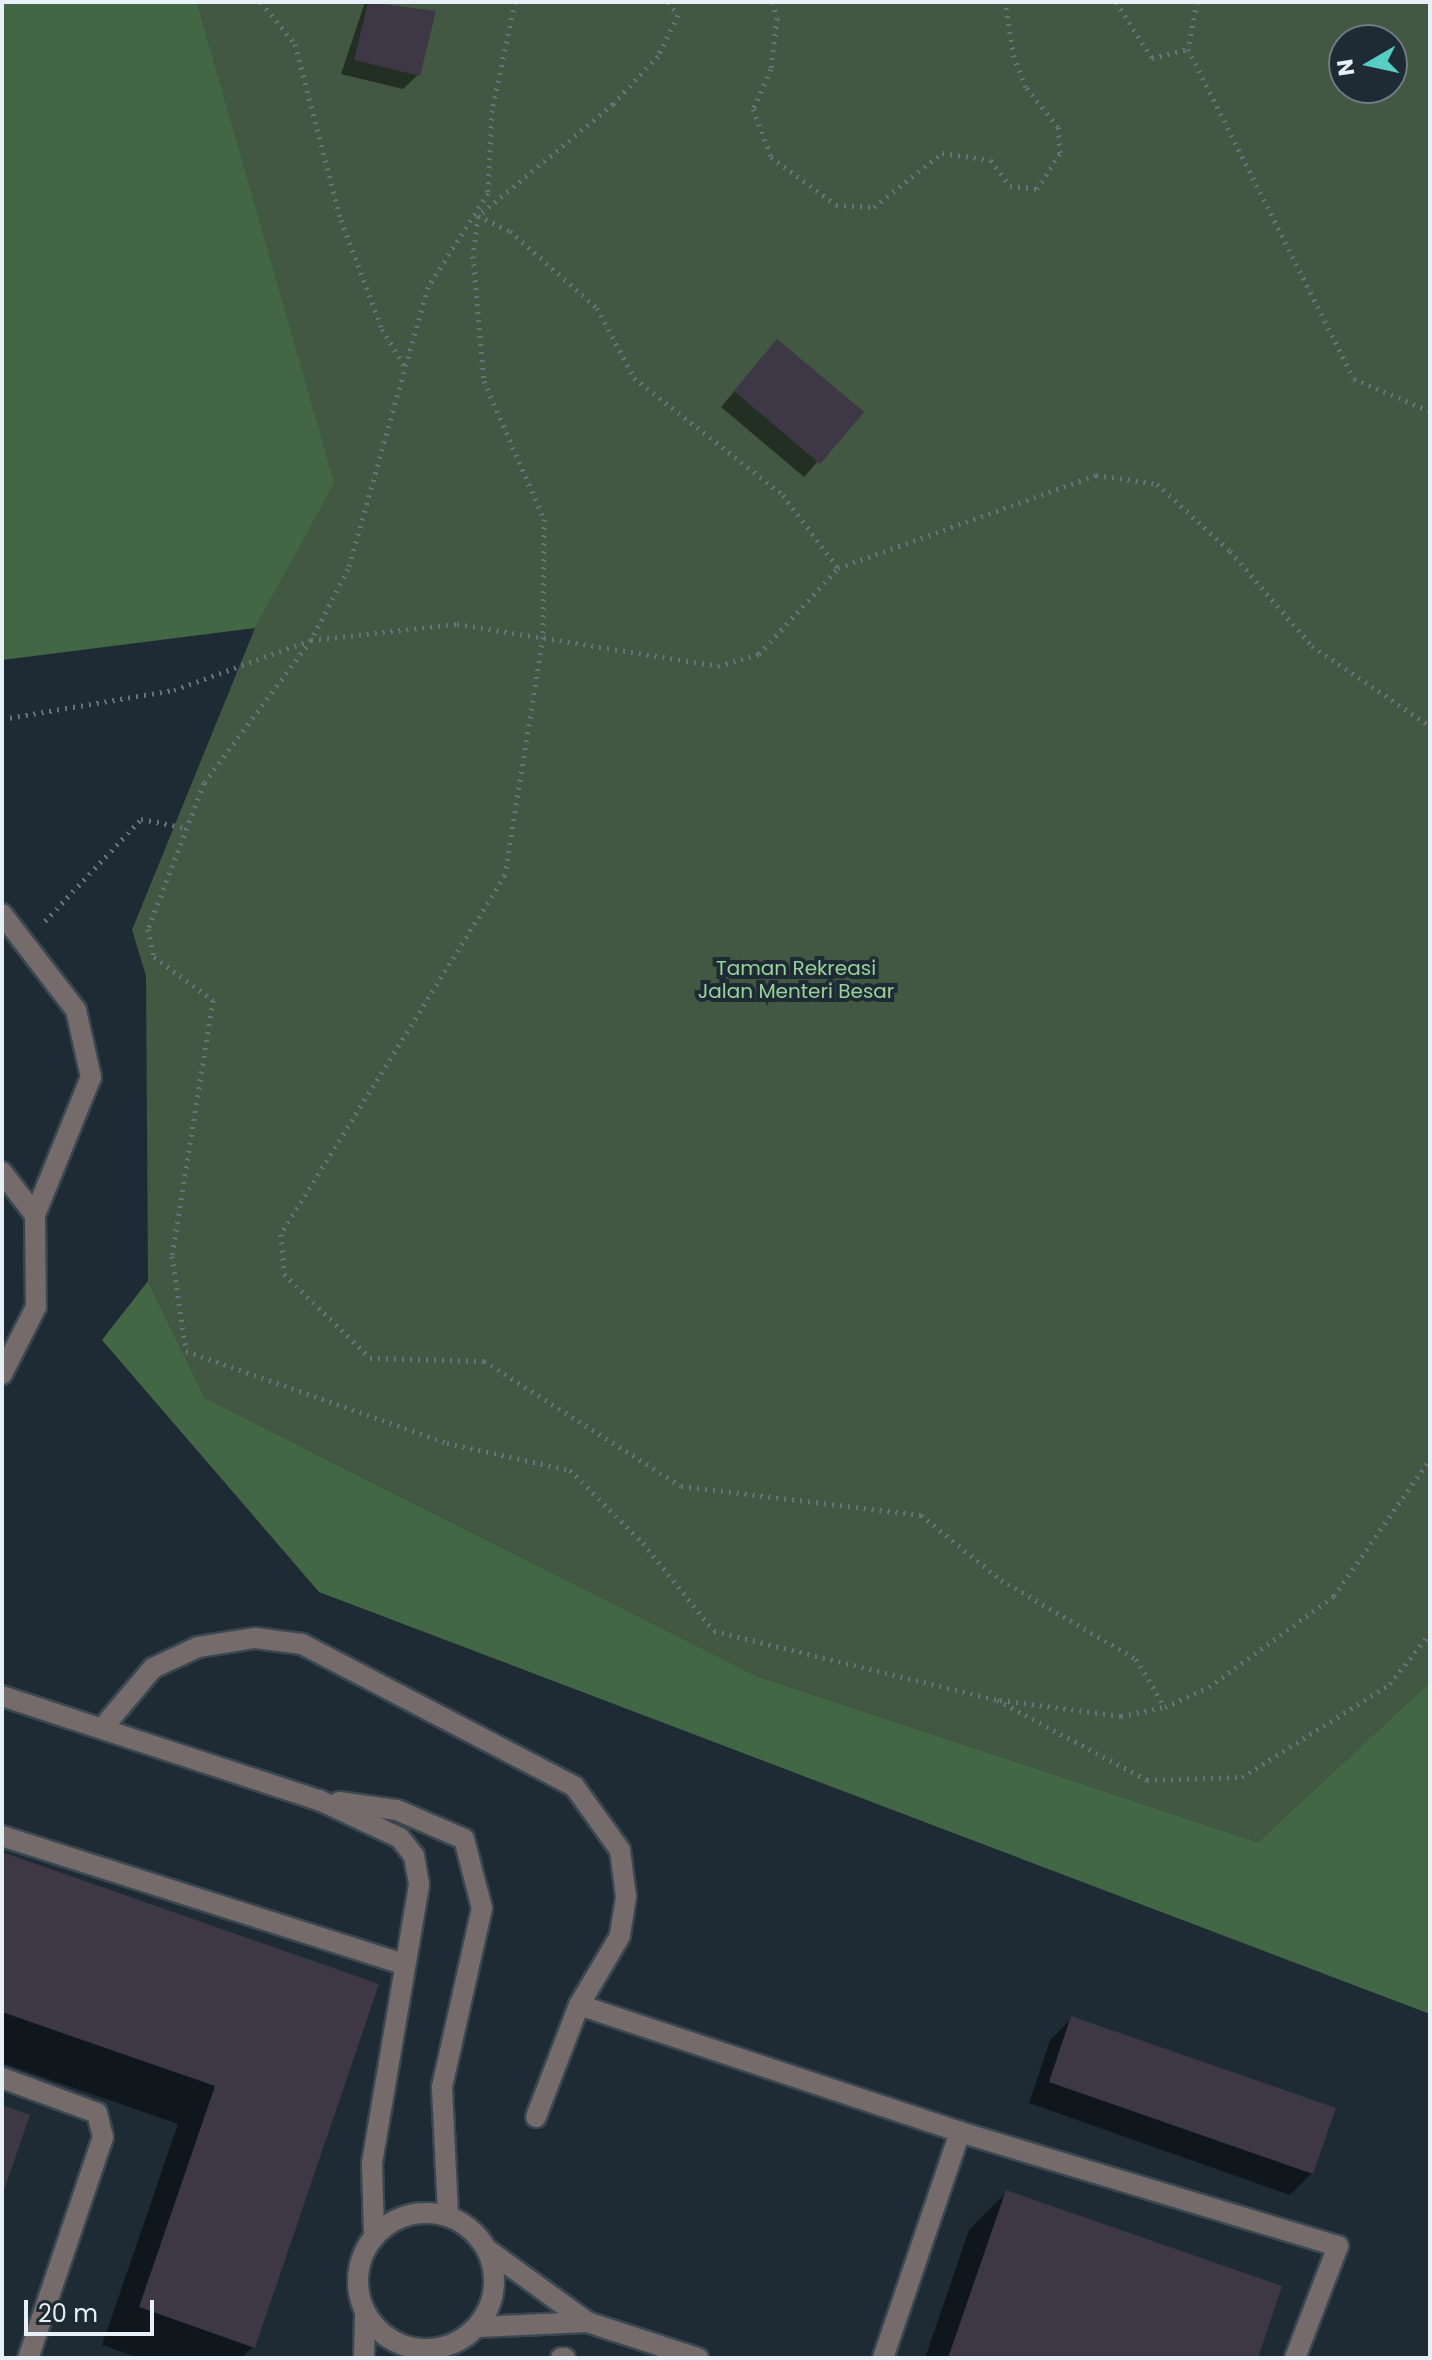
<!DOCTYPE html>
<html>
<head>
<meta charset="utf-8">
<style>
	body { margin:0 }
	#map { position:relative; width:1432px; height:2360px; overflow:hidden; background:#1e2b35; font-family:Poppins,sans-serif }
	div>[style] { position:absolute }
	.green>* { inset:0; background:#425842 }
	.forest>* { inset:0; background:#436744 }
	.shadow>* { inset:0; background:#0007 }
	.building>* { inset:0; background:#3d3746 }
	.path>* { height:5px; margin-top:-2.5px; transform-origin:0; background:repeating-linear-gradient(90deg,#67727b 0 2px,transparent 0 8px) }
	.roads { filter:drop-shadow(2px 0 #3a4750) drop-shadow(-2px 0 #3a4750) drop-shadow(0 2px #3a4750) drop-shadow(0 -2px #3a4750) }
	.lane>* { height:20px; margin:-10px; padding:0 10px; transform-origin:10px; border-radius:10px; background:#746b6a }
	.street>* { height:20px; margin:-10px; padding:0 10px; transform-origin:10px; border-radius:10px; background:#746b6a }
	.street>.ring { margin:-10px; padding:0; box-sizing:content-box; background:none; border:20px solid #746b6a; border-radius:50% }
	span { translate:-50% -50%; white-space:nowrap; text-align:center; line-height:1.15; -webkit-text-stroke:8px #1e2b35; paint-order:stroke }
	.park-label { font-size:20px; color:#98d299 }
	.frame { position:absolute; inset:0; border:4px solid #e8f0f7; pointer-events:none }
	.north { position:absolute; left:1328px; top:24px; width:80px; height:80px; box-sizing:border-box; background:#1e2b35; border:2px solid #6f7a83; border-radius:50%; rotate:261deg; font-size:22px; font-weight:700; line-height:32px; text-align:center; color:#e8f0f7 }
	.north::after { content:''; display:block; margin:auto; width:28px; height:36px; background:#56cec4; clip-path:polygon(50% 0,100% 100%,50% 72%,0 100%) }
	.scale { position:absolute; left:24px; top:2300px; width:130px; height:36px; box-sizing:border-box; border:4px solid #e8f0f7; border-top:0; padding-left:10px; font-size:24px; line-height:28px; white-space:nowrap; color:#e8f0f7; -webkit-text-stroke:6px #1e2b35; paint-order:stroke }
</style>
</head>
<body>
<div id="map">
	<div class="green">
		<div style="clip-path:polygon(evenodd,197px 2px,1430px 2px,1430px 1682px,1258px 1842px,757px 1676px,205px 1398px,148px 1281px,146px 976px,132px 930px,255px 628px,333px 483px,197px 2px,1344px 40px,1392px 40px,1392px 88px,1344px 88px,1344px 40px)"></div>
	</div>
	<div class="forest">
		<div style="clip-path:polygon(2px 2px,197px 2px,334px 483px,255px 628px,2px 660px)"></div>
		<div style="clip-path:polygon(148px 1281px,205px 1398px,757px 1676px,1258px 1842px,1430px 1682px,1430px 2014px,319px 1592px,102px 1340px)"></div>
	</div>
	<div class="shadow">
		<div style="clip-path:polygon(365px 2px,434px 12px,418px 75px,403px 89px,341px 74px)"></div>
		<div style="clip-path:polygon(777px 341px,861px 412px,804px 477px,721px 407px)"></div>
		<div style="clip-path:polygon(2px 1854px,377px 1985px,253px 2347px,241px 2358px,139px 2358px,102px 2345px,178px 2124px,2px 2063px)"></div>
		<div style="clip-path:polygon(1072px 2018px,1312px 2173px,1290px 2195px,1029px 2103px,1050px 2040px)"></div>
		<div style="clip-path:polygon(1007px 2192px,1255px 2358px,925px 2358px,969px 2230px)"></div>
	</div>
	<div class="building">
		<div style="clip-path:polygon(368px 2px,436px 11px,420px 76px,354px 60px)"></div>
		<div style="clip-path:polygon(777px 339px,864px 412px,820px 464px,734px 391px)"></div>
		<div style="clip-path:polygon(2px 1852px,379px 1984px,255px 2348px,139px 2307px,215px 2086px,2px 2012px)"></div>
		<div style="clip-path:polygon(1071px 2016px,1336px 2108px,1313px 2174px,1049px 2082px)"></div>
		<div style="clip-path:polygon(2px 2105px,30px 2115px,2px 2196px)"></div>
		<div style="clip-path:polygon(1006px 2190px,1282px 2286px,1258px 2358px,948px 2358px)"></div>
	</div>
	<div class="path">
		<div style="left:261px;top:2px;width:54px;rotate:51deg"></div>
		<div style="left:295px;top:44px;width:182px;rotate:75.4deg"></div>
		<div style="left:341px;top:220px;width:116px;rotate:69.4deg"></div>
		<div style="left:382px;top:329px;width:44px;rotate:58.8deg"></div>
		<div style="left:515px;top:2px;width:110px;rotate:102deg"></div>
		<div style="left:492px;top:110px;width:83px;rotate:92.8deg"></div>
		<div style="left:488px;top:193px;width:112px;rotate:122.6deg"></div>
		<div style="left:428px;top:287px;width:293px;rotate:105.8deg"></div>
		<div style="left:348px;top:569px;width:80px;rotate:117.5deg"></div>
		<div style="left:311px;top:640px;width:179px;rotate:126.8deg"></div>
		<div style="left:204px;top:783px;width:156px;rotate:111deg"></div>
		<div style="left:148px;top:929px;width:29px;rotate:78deg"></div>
		<div style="left:154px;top:957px;width:73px;rotate:36.1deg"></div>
		<div style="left:213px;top:1000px;width:259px;rotate:99.1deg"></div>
		<div style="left:172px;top:1256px;width:96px;rotate:81.6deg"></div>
		<div style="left:186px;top:1351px;width:277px;rotate:19.4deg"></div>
		<div style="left:447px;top:1443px;width:126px;rotate:12.4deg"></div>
		<div style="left:570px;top:1470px;width:103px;rotate:45deg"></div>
		<div style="left:643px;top:1543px;width:113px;rotate:51.1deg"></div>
		<div style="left:714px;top:1631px;width:291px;rotate:13.7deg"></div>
		<div style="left:997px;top:1700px;width:170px;rotate:28.1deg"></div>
		<div style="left:1147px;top:1780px;width:95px;rotate:-1.8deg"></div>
		<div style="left:1242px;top:1777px;width:175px;rotate:-32.1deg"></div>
		<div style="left:1390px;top:1684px;width:65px;rotate:-51.9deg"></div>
		<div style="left:668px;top:2px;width:16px;rotate:52deg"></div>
		<div style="left:678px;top:15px;width:46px;rotate:116deg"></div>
		<div style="left:658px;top:56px;width:66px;rotate:133.2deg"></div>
		<div style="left:613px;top:104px;width:175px;rotate:140.3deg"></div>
		<div style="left:478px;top:216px;width:40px;rotate:97.1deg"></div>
		<div style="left:473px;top:256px;width:125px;rotate:85deg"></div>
		<div style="left:484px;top:381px;width:150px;rotate:66.5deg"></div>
		<div style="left:544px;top:519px;width:118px;rotate:90.5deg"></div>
		<div style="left:543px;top:637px;width:241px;rotate:99.1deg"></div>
		<div style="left:505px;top:875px;width:423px;rotate:122deg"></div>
		<div style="left:281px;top:1234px;width:40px;rotate:85.7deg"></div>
		<div style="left:284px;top:1274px;width:120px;rotate:44.3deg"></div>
		<div style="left:370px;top:1358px;width:114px;rotate:1.5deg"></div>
		<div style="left:484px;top:1361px;width:233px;rotate:32.4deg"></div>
		<div style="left:681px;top:1486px;width:242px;rotate:6.9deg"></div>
		<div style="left:921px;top:1515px;width:103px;rotate:39.1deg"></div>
		<div style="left:1001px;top:1580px;width:156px;rotate:30.3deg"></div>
		<div style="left:1136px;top:1659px;width:56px;rotate:58.9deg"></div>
		<div style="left:1165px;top:1707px;width:48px;rotate:-24.4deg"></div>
		<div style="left:1209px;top:1687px;width:155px;rotate:-36.1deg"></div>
		<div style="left:1334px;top:1596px;width:167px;rotate:-55deg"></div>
		<div style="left:772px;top:2px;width:17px;rotate:73deg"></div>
		<div style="left:777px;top:18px;width:51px;rotate:96.7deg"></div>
		<div style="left:771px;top:69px;width:44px;rotate:114.2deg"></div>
		<div style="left:753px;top:109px;width:51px;rotate:69.4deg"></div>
		<div style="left:771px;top:157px;width:81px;rotate:36.4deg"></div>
		<div style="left:836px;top:205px;width:38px;rotate:3deg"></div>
		<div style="left:874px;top:207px;width:87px;rotate:-38.5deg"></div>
		<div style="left:942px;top:153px;width:49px;rotate:8.1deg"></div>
		<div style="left:991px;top:160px;width:32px;rotate:54deg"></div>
		<div style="left:1010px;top:186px;width:27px;rotate:6deg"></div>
		<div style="left:1037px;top:189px;width:43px;rotate:-57.4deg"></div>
		<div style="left:1060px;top:153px;width:26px;rotate:-94deg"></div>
		<div style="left:1058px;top:127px;width:51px;rotate:-128.7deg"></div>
		<div style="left:1026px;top:87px;width:32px;rotate:-112deg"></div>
		<div style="left:1014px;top:57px;width:56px;rotate:-99.3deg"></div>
		<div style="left:1116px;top:2px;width:67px;rotate:57.3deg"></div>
		<div style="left:1152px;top:58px;width:37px;rotate:-14deg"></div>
		<div style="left:1197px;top:2px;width:48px;rotate:100.8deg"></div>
		<div style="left:1188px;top:49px;width:369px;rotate:63.3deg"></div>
		<div style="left:1354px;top:379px;width:82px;rotate:22.8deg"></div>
		<div style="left:478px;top:216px;width:35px;rotate:25deg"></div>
		<div style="left:510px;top:231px;width:116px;rotate:41.5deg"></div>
		<div style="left:597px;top:308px;width:79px;rotate:62.1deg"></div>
		<div style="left:634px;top:378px;width:189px;rotate:38.1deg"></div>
		<div style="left:783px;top:495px;width:91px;rotate:53deg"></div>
		<div style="left:2px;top:719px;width:174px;rotate:-9.6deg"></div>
		<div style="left:174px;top:690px;width:146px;rotate:-20.1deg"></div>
		<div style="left:311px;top:640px;width:147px;rotate:-6.3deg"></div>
		<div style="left:457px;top:624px;width:264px;rotate:9.1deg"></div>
		<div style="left:718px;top:666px;width:43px;rotate:-16.3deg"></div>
		<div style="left:759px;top:654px;width:117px;rotate:-47.4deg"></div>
		<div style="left:838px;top:568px;width:274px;rotate:-19.8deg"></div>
		<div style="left:1096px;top:475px;width:62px;rotate:8.4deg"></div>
		<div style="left:1157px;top:484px;width:99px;rotate:42.5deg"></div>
		<div style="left:1230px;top:551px;width:125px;rotate:49.2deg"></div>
		<div style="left:1312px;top:646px;width:143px;rotate:34.1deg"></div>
		<div style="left:45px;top:921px;width:140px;rotate:-46.7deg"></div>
		<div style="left:141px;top:819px;width:47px;rotate:11.1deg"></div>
		<div style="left:1000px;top:1700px;width:122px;rotate:7.5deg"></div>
		<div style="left:1121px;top:1716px;width:45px;rotate:-11.6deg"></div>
	</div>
	<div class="roads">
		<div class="lane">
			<div style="left:2px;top:914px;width:121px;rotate:52.4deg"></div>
			<div style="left:76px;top:1010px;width:69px;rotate:77.4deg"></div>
			<div style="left:91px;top:1077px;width:149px;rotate:112.1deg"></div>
			<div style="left:2px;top:1172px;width:54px;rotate:52.5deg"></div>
			<div style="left:35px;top:1215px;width:92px;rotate:89.4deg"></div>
			<div style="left:36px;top:1307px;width:75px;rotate:116.9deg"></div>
			<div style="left:105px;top:1725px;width:75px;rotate:-49.9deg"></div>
			<div style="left:153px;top:1668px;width:50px;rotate:-25deg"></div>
			<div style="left:198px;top:1647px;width:58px;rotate:-9deg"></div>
			<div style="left:255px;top:1638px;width:47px;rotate:7.3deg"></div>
			<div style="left:302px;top:1644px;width:307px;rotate:27.6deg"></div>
			<div style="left:574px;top:1786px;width:79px;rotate:54.3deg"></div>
			<div style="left:620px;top:1850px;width:47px;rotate:82.7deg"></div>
			<div style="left:626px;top:1897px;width:39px;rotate:99deg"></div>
			<div style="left:620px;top:1936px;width:80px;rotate:120.7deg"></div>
			<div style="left:2px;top:1836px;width:423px;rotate:17.7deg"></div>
			<div style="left:2px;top:2078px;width:101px;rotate:20.2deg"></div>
			<div style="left:97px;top:2113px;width:25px;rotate:76deg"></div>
			<div style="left:103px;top:2137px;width:233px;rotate:108.7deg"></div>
			<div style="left:536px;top:2117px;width:120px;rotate:-69deg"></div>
			<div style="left:579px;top:2005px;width:402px;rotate:18.4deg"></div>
			<div style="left:960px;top:2132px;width:239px;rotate:108.8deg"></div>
			<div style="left:960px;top:2132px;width:395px;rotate:16.8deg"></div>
			<div style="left:1338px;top:2246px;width:120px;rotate:111deg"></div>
			<div style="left:561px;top:2358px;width:4px"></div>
		</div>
		<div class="street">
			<div style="left:2px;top:1696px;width:334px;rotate:18.2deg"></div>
			<div style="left:319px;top:1800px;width:89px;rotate:25.1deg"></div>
			<div style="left:400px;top:1838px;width:23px;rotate:52deg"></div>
			<div style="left:414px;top:1856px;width:29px;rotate:80deg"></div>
			<div style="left:419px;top:1885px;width:282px;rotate:99.6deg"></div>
			<div style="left:372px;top:2163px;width:73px;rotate:88.4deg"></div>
			<div style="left:339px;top:1802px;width:59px;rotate:7.9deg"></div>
			<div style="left:397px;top:1810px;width:73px;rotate:23.4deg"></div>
			<div style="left:464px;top:1839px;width:71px;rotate:75.4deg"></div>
			<div style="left:482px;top:1908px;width:183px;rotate:102.6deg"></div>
			<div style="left:442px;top:2087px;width:129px;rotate:87.3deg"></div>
			<div class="ring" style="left:358px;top:2213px;width:116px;height:116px"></div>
			<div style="left:488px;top:2250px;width:122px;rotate:36deg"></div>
			<div style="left:587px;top:2322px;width:117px;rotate:18deg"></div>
			<div style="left:479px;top:2327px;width:108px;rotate:-2.7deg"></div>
			<div style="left:364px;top:2358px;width:45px;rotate:-88.7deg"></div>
		</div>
	</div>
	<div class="park-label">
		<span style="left:796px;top:980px">Taman Rekreasi<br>Jalan Menteri Besar</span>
	</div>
	<div class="frame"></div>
	<div class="north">N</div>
	<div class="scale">20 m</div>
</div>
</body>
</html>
